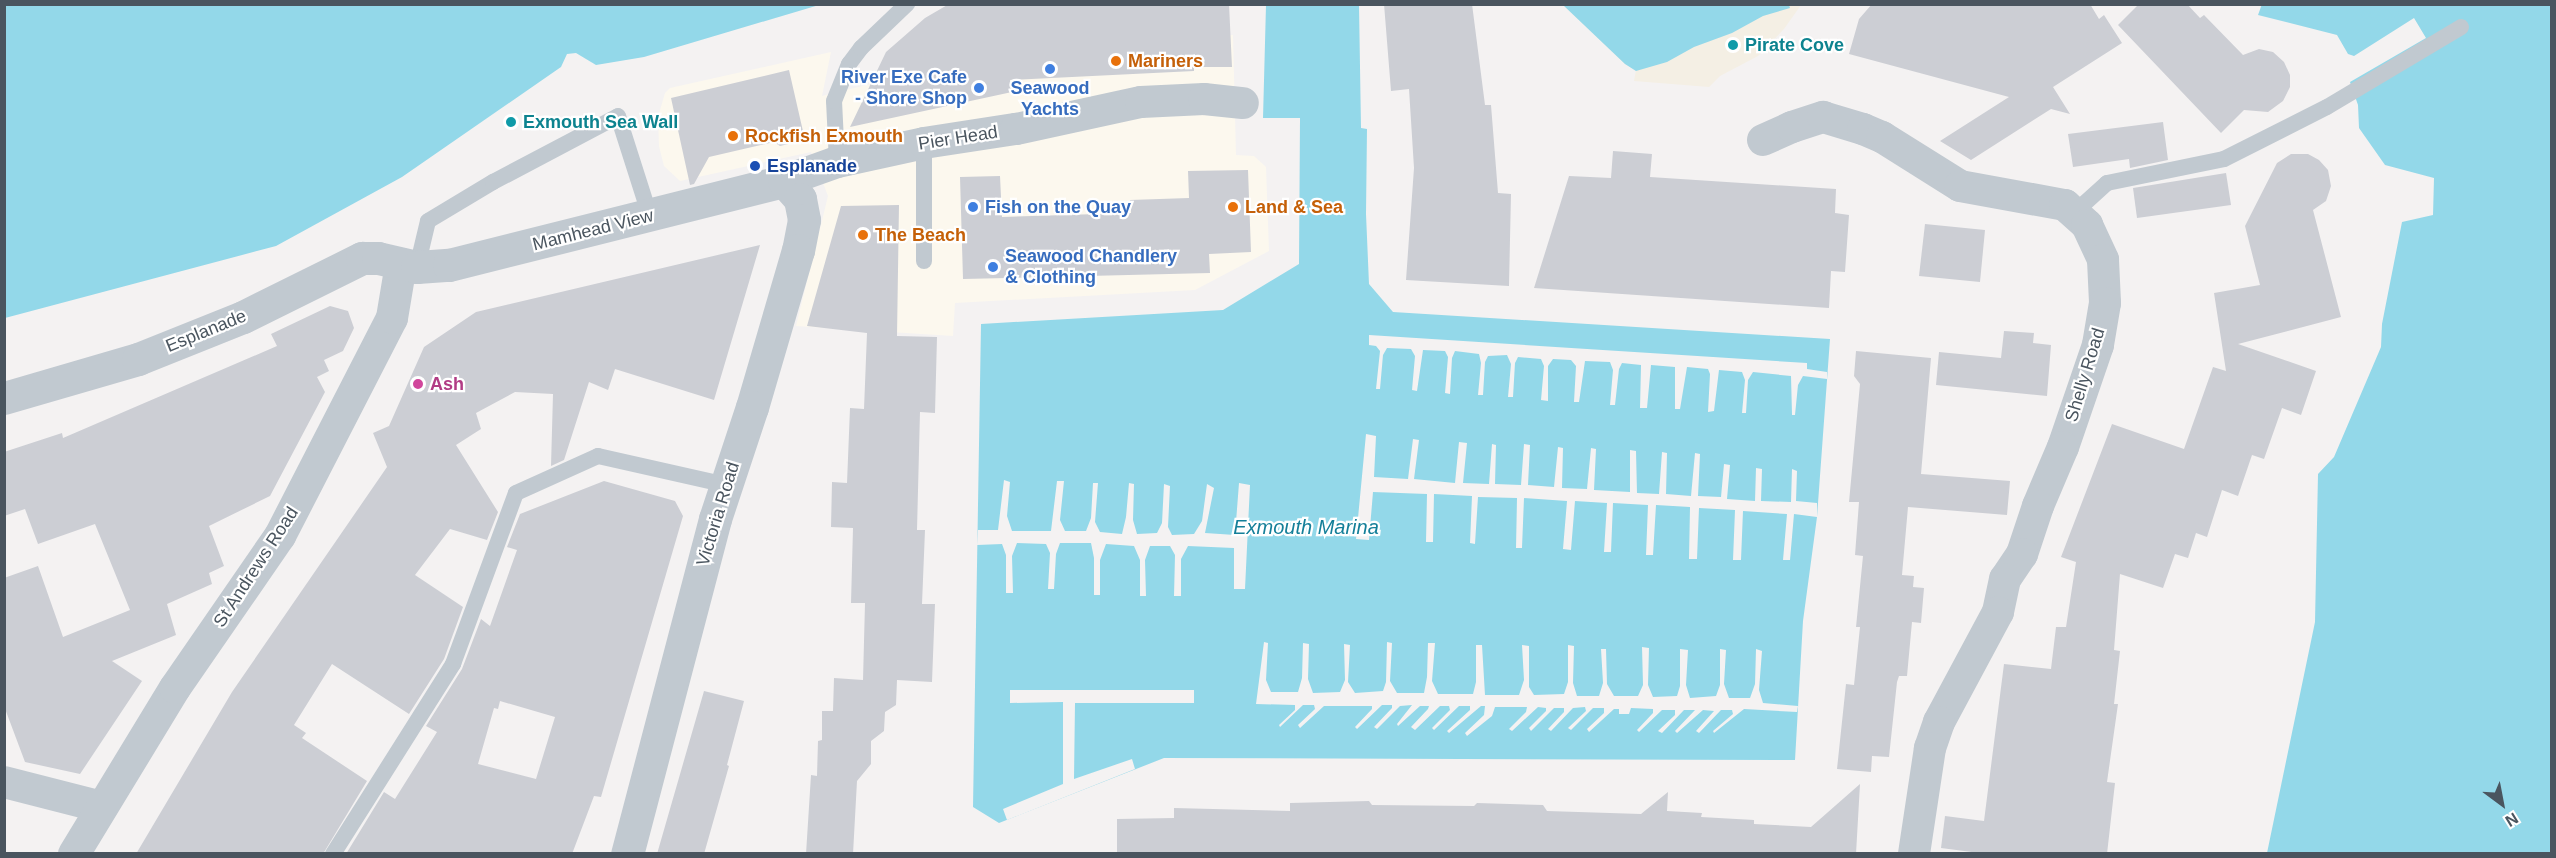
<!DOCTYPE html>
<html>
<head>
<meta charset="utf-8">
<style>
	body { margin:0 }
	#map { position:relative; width:2556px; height:858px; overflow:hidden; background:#f4f2f2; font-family:Helvetica,sans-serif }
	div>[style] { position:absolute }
	.commercial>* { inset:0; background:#fcf8ee }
	.sand>* { inset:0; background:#f4efe4 }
	.water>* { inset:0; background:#93d8e9 }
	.pier>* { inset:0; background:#f4f2f2 }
	.building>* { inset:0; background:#ccced4 }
	.service>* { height:16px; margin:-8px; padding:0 8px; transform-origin:8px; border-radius:8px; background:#c1c9d0 }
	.minor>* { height:32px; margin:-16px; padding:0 16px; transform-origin:16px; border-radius:16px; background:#c1c9d0 }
	.tertiary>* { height:33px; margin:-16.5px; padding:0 16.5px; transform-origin:16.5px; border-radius:16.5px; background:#c1c9d0 }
	.dots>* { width:16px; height:16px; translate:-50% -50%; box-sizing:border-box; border:3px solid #fff; border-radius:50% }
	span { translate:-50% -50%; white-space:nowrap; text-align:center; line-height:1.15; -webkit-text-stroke:4.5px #fff; paint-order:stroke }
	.culture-label { font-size:18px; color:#0d838f; font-weight:700 }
	.left { translate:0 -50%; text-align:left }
	.food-label { font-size:18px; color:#c56008; font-weight:700 }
	.shop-label { font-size:18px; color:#366cbe; font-weight:700 }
	.right { translate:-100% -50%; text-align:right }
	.street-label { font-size:18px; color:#4a555f }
	.transit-label { font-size:18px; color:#164399; font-weight:700 }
	.hotel-label { font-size:18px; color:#b23c85; font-weight:700 }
	.water-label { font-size:20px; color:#147f99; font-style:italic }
	.frame { position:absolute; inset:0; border:6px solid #4a555f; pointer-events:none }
	.north { position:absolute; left:2472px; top:774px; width:60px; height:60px; -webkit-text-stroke:4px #fff; paint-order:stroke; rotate:148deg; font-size:16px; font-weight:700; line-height:24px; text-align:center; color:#4a555f }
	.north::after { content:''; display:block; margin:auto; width:21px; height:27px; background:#4a555f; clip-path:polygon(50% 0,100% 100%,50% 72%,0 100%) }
</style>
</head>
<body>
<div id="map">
	<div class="commercial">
		<div style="clip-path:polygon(1233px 35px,1236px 155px,1254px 156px,1266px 167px,1269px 251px,1195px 290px,955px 303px,953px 336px,796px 326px,828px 196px,811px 152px,680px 181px,664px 166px,659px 146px,658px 117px,665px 93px,670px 88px,831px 52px,822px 96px,1011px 49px)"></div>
	</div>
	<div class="sand">
		<div style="clip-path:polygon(1563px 5px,1801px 5px,1784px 29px,1758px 56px,1720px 76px,1709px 87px,1634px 81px,1636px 70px,1625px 64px)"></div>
	</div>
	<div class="water">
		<div style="clip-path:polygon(5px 4px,819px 4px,819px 5px,644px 57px,596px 65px,576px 53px,567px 54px,561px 67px,402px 177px,276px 246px,5px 318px)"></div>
		<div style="clip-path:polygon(2262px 4px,2551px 5px,2551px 853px,2267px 853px,2315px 622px,2318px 474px,2334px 457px,2381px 347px,2382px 324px,2402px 222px,2433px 215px,2434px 178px,2385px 165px,2359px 128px,2358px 105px,2350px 82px,2426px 38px,2414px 18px,2354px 56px,2348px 54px,2337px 35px,2258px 15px)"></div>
		<div style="clip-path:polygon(1266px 5px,1359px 5px,1361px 128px,1367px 129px,1366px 214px,1369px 284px,1393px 312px,1830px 339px,1817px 517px,1803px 621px,1795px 760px,1164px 758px,999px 823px,973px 807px,981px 324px,1223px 310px,1299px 264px,1300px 118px,1263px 118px)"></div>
		<div style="clip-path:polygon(1789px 5px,1790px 8px,1763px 16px,1732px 33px,1694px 47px,1667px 62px,1636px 71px,1625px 64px,1563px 5px)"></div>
	</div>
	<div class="pier">
		<div style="clip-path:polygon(1369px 335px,1807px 363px,1807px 369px,1827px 372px,1827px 379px,1803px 376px,1798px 385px,1795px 415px,1792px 415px,1791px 376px,1753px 372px,1748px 380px,1746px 413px,1742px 413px,1745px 380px,1742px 372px,1719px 370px,1714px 411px,1708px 412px,1710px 374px,1708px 369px,1687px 367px,1680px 409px,1675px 409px,1675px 367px,1651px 365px,1647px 408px,1640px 408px,1641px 365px,1622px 363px,1619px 369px,1615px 405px,1610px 405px,1613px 370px,1610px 362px,1585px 361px,1579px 402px,1574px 402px,1576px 366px,1571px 360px,1553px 359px,1548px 366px,1548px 401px,1541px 400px,1544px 366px,1541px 359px,1518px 357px,1515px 363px,1513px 397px,1508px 397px,1511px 364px,1507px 355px,1488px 356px,1485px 362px,1483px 395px,1478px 395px,1481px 363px,1479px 354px,1455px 351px,1452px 358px,1450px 394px,1445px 393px,1448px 357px,1445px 351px,1423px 350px,1417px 391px,1412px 390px,1415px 356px,1411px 349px,1387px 348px,1383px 355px,1380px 389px,1376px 389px,1380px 351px,1376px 346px,1369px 345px)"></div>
		<div style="clip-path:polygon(1366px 434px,1376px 436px,1374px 477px,1408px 479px,1413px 439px,1419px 440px,1414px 479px,1455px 483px,1459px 442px,1467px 443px,1463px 483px,1489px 484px,1492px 444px,1496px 445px,1495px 484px,1521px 485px,1524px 444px,1530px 445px,1528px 485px,1554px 487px,1558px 447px,1563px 448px,1562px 488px,1587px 489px,1591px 448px,1596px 449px,1594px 490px,1630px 492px,1630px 450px,1636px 451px,1637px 493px,1659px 494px,1662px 452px,1667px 453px,1666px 494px,1691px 496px,1695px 453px,1700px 454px,1698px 496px,1721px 497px,1724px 464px,1730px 465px,1727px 499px,1755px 501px,1756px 468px,1762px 469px,1761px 501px,1791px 502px,1792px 469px,1797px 471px,1796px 501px,1817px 503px,1817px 517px,1794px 514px,1790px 560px,1783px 560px,1787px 514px,1743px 511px,1741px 560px,1733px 560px,1735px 510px,1699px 508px,1697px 559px,1689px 559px,1690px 507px,1656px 505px,1653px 555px,1646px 555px,1648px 505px,1613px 503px,1611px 552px,1604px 552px,1607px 503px,1575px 501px,1571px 550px,1563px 549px,1567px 501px,1524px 498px,1522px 548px,1516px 548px,1517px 498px,1478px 497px,1475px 544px,1470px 543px,1472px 496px,1434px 494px,1433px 542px,1426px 542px,1427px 494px,1373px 492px,1369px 540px,1356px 539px)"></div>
		<div style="clip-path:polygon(1004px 480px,1010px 482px,1007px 516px,1012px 531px,1051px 531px,1057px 481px,1064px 481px,1060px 520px,1065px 531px,1086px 531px,1091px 518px,1093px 483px,1098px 483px,1095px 522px,1100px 532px,1122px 534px,1126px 517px,1129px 483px,1134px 484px,1133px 520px,1137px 534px,1157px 533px,1162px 523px,1164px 484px,1170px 486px,1168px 527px,1172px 535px,1194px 534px,1202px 521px,1207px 484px,1214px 488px,1205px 533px,1235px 535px,1239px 483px,1250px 485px,1245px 589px,1234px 589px,1234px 548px,1188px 546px,1181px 559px,1181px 596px,1174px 596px,1175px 555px,1170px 546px,1150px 546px,1145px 560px,1146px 596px,1140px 596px,1140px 560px,1134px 546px,1106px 544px,1100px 560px,1100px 595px,1094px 595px,1094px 558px,1091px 543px,1060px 543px,1056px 554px,1054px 589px,1048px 589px,1050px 553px,1046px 544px,1017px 543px,1012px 556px,1013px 593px,1006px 593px,1006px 555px,1002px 544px,977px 545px,978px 530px,998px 530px)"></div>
		<div style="clip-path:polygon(1264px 642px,1268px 643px,1266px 680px,1271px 692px,1298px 692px,1302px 678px,1303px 643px,1309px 644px,1308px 679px,1313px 693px,1340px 692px,1345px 680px,1344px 644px,1350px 645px,1348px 682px,1355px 693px,1383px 691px,1386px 682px,1387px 642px,1392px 643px,1390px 681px,1397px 693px,1424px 693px,1427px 677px,1428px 643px,1435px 643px,1432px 681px,1438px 694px,1473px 694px,1476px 682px,1476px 645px,1482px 645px,1485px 695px,1519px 695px,1524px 680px,1522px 645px,1529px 646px,1529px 687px,1534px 695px,1564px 694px,1568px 682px,1568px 645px,1574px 646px,1573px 683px,1577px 696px,1599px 696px,1603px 683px,1601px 649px,1606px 649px,1607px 684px,1614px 696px,1638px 696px,1643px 685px,1642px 647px,1649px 648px,1648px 685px,1653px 697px,1677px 696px,1680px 686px,1680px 649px,1688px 650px,1686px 685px,1690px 698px,1716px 696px,1720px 685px,1720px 649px,1726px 650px,1724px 684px,1729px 698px,1750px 698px,1755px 684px,1756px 649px,1762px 651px,1759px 690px,1763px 703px,1798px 706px,1797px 712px,1744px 709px,1714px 733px,1713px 731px,1733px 714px,1732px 710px,1721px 710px,1699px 733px,1696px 731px,1714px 711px,1703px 710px,1677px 733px,1675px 731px,1695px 710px,1684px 710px,1662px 733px,1658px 731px,1675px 715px,1675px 710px,1662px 710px,1639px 732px,1637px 730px,1653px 713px,1653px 709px,1631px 708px,1629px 714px,1619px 714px,1619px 709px,1614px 709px,1589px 732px,1587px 729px,1604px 713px,1604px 708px,1593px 708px,1571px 730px,1568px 728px,1586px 711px,1585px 707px,1573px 708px,1551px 731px,1548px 729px,1564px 712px,1564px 708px,1554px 708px,1531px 731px,1529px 728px,1546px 711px,1546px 708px,1538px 707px,1512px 731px,1509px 729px,1526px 712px,1527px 707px,1495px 707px,1492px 716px,1467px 736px,1465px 733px,1484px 715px,1485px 706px,1481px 706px,1449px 733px,1447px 731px,1470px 710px,1470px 706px,1459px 706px,1434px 730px,1432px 728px,1450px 710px,1449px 706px,1440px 706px,1415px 730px,1411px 727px,1428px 709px,1429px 706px,1420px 706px,1398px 726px,1397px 724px,1412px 705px,1400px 706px,1377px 729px,1374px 727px,1392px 708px,1392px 705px,1382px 705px,1357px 729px,1355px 727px,1372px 709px,1372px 706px,1324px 706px,1300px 728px,1298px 725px,1315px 709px,1314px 705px,1303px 705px,1280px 727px,1279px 725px,1295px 710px,1295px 705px,1256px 704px)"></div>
		<div style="clip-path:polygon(1010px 690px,1194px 690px,1194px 703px,1075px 703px,1074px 779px,1132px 759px,1135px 769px,1007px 820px,1003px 809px,1063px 784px,1063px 702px,1010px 703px)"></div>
	</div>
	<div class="building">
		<div style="clip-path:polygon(949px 4px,1229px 4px,1232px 67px,1194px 67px,1194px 71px,1010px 80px,1012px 92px,850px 127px,886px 52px,925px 18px)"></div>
		<div style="clip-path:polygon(1384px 4px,1472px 4px,1485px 105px,1491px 105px,1498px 193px,1511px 194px,1509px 286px,1406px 280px,1414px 168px,1409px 89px,1391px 91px)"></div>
		<div style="clip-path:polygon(1872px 4px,2090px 4px,2099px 19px,2104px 15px,2122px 43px,2053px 87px,2070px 114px,2051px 109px,1971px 160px,1940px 141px,2009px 97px,1849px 54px,1859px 19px)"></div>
		<div style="clip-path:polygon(2139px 4px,2187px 4px,2200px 18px,2204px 15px,2243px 55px,2259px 49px,2273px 52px,2284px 62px,2290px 75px,2290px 87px,2283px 101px,2268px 112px,2244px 110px,2221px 133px,2118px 25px)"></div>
		<div style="clip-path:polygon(789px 70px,805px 140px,780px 146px,774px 142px,709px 157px,694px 184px,690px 185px,671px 98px)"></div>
		<div style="clip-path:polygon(2163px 122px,2168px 160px,2130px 168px,2129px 159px,2073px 167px,2068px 134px)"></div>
		<div style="clip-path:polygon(1613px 151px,1652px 154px,1650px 177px,1836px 189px,1835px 213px,1849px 215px,1845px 272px,1831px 271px,1829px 308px,1534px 288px,1569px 176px,1611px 178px)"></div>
		<div style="clip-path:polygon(2291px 154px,2308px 154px,2319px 160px,2328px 170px,2331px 186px,2326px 201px,2313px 210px,2341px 317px,2238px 344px,2316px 371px,2301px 415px,2282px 408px,2264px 459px,2252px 455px,2238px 496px,2222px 490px,2207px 537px,2196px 533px,2188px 558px,2175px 554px,2163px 588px,2120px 574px,2114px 650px,2120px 651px,2114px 704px,2118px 704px,2107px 782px,2115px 783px,2107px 854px,1987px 854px,1941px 848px,1945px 816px,1984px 821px,2004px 664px,2051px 669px,2056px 627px,2066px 627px,2076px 562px,2061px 557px,2112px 424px,2184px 449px,2213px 367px,2226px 371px,2214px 293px,2260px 285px,2245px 226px,2277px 163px)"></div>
		<div style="clip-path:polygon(1248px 170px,1251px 252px,1209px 254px,1210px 273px,963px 279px,960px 177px,1000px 176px,1002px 217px,1131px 213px,1130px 200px,1189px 198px,1188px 171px)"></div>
		<div style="clip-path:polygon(2226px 173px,2231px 205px,2137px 218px,2133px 188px)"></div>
		<div style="clip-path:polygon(899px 205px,897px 336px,937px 337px,935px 413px,920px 412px,917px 530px,925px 530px,922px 604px,935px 604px,932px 682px,897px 680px,896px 705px,885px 712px,884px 731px,871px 741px,871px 764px,857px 781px,853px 854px,806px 854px,811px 775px,817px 776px,818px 741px,822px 740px,822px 711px,833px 711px,834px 678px,863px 680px,865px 603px,851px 603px,853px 528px,831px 527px,832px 482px,847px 483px,850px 408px,864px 409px,867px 333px,807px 326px,841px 206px)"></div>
		<div style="clip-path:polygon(1925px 224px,1985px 230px,1980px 282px,1919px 276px)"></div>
		<div style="clip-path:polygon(760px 245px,714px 400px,615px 369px,608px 390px,589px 382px,564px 460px,551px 466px,553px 394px,515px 392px,476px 413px,481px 429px,456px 445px,498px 512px,487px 540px,450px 529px,415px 575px,463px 607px,444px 659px,409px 714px,332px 664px,294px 725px,306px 733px,302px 738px,367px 781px,323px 854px,136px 854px,232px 692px,387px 467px,373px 433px,389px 426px,424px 347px,476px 312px)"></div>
		<div style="clip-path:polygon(330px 306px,348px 311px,354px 328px,343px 351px,324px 360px,329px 371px,317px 377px,325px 392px,270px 496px,209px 526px,224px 566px,209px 573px,212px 584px,167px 604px,176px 635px,112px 661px,142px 681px,80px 774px,25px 762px,4px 706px,4px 578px,38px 566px,63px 637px,130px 610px,95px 524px,38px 544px,25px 509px,4px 516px,4px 452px,62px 433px,63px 438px,277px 346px,271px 334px)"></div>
		<div style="clip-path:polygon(2004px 331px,2034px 333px,2033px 343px,2051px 345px,2047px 396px,1936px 385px,1939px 352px,2001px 358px)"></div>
		<div style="clip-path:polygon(1856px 351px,1931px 358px,1921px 474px,2010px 481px,2007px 515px,1908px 507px,1902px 575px,1914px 576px,1913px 587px,1924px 588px,1921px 623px,1912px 622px,1907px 676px,1899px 676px,1897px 682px,1889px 757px,1872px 756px,1871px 772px,1837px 769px,1846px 684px,1854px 685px,1860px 627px,1856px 627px,1863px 556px,1855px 555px,1859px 502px,1849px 502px,1860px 384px,1854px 376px)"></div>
		<div style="clip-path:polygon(evenodd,604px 481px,675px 501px,683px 516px,601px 797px,594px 796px,572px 854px,346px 854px,384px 792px,395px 799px,437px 732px,426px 726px,462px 669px,481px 619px,490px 626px,517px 550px,507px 547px,520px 514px,604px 481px,500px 701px,555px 717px,536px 779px,478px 764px,494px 708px,498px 709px,500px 701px)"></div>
		<div style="clip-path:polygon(704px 691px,744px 701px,727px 765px,729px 766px,704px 854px,657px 854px)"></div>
		<div style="clip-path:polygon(1860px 784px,1856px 854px,1117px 854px,1117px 819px,1174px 818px,1174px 808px,1290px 811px,1290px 803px,1369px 801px,1372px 805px,1474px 806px,1477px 803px,1543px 805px,1547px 811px,1641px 814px,1668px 792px,1667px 811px,1702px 813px,1701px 817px,1754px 820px,1754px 824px,1811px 827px)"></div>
	</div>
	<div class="service">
		<div style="left:837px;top:162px;width:61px;rotate:-92.8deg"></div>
		<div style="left:834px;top:101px;width:40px;rotate:-68deg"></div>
		<div style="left:849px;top:64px;width:20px;rotate:-53deg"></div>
		<div style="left:861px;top:48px;width:64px;rotate:-43.7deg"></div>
		<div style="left:2075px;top:212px;width:43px;rotate:-42.2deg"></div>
		<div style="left:2107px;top:183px;width:119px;rotate:-11.6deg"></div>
		<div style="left:2224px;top:159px;width:115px;rotate:-26.8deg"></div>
		<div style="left:2327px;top:107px;width:156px;rotate:-30.8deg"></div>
		<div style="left:924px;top:261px;width:118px;rotate:-90deg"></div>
		<div style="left:417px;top:267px;width:47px;rotate:-76.6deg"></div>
		<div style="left:428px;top:221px;width:76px;rotate:-31deg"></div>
		<div style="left:493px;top:182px;width:141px;rotate:-27.8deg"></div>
		<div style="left:618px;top:116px;width:105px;rotate:72.3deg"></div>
		<div style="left:333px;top:854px;width:225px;rotate:-57.7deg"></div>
		<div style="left:453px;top:664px;width:182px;rotate:-69.8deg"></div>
		<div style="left:516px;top:493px;width:90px;rotate:-24.3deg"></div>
		<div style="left:598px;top:456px;width:132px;rotate:12.7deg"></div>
	</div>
	<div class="minor">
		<div style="left:1763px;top:140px;width:32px;rotate:-24deg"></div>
		<div style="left:1792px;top:127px;width:33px;rotate:-18deg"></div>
		<div style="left:1823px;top:117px;width:42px;rotate:16.7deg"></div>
		<div style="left:1863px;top:129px;width:21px;rotate:23deg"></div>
		<div style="left:1882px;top:137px;width:92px;rotate:32.1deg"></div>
		<div style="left:1960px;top:186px;width:107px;rotate:10.3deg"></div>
		<div style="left:2065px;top:205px;width:30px;rotate:42deg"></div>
		<div style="left:2087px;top:225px;width:38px;rotate:65deg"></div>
		<div style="left:2103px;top:260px;width:43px;rotate:87.3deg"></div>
		<div style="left:2105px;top:303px;width:43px;rotate:99.5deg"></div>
		<div style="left:2098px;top:345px;width:108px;rotate:108.9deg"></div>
		<div style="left:2063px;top:447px;width:64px;rotate:113deg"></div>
		<div style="left:2038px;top:506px;width:51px;rotate:108.4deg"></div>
		<div style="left:2022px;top:554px;width:30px;rotate:124deg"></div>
		<div style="left:2005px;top:579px;width:34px;rotate:102deg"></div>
		<div style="left:1998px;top:612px;width:125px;rotate:118.2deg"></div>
		<div style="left:1939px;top:722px;width:28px;rotate:109deg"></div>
		<div style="left:1930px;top:748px;width:107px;rotate:98.6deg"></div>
		<div style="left:784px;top:181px;width:56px;rotate:-19.7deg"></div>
		<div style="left:837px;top:162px;width:89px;rotate:-12.3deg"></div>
		<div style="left:924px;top:143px;width:93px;rotate:-8.7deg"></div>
		<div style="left:1016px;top:129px;width:128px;rotate:-12.2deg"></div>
		<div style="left:1141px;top:102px;width:63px;rotate:-2.7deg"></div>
		<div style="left:1204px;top:99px;width:39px;rotate:6deg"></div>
		<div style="left:4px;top:782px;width:101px;rotate:14.3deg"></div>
		<div style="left:74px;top:854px;width:194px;rotate:-58.7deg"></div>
		<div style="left:175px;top:688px;width:185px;rotate:-55.4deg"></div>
		<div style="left:280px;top:536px;width:245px;rotate:-62.8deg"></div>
		<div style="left:392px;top:318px;width:55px;rotate:-80.5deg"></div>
	</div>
	<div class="tertiary">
		<div style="left:4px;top:398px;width:140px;rotate:-16.2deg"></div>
		<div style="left:138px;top:359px;width:113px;rotate:-21.8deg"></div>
		<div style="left:243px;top:317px;width:133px;rotate:-26.4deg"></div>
		<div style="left:362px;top:258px;width:16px"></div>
		<div style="left:378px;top:258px;width:40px;rotate:13deg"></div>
		<div style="left:417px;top:267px;width:32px;rotate:-4deg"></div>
		<div style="left:449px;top:265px;width:345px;rotate:-14.1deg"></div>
		<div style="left:784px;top:181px;width:24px;rotate:48deg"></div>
		<div style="left:800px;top:199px;width:21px;rotate:79deg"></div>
		<div style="left:804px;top:220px;width:31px;rotate:101deg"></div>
		<div style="left:798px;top:250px;width:164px;rotate:106.3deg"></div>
		<div style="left:752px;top:407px;width:118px;rotate:108.3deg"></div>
		<div style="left:715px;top:519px;width:346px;rotate:104.7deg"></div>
	</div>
	<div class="dots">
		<div style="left:1733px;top:45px;background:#0f9aa8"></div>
		<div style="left:1116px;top:61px;background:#e8710a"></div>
		<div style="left:1050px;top:69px;background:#3f7fe0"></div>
		<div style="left:979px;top:88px;background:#3f7fe0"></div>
		<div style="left:511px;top:122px;background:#0f9aa8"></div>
		<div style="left:733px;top:136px;background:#e8710a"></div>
		<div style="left:755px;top:166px;background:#1a4fb4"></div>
		<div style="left:973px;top:207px;background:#3f7fe0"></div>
		<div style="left:1233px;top:207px;background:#e8710a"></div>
		<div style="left:863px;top:235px;background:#e8710a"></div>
		<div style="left:993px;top:267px;background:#3f7fe0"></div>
		<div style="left:418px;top:384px;background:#d1479c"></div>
	</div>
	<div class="culture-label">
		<span class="left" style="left:1745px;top:45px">Pirate Cove</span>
		<span class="left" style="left:523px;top:122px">Exmouth Sea Wall</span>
	</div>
	<div class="food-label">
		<span class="left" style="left:1128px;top:61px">Mariners</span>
		<span class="left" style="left:745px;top:136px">Rockfish Exmouth</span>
		<span class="left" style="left:1245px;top:207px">Land &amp; Sea</span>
		<span class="left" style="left:875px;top:235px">The Beach</span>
	</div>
	<div class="shop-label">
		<span class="right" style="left:967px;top:88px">River Exe Cafe<br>- Shore Shop</span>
		<span style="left:1050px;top:99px">Seawood<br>Yachts</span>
		<span class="left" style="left:985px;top:207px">Fish on the Quay</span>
		<span class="left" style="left:1005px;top:267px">Seawood Chandlery<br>&amp; Clothing</span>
	</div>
	<div class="street-label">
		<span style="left:958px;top:138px;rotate:-9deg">Pier Head</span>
		<span style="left:593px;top:230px;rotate:-14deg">Mamhead View</span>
		<span style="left:206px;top:331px;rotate:-22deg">Esplanade</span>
		<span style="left:2085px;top:375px;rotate:-73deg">Shelly Road</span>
		<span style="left:718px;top:514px;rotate:-73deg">Victoria Road</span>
		<span style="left:256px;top:567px;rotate:-57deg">St Andrews Road</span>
	</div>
	<div class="transit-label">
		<span class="left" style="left:767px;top:166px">Esplanade</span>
	</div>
	<div class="hotel-label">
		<span class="left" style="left:430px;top:384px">Ash</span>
	</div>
	<div class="water-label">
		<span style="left:1306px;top:527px">Exmouth Marina</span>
	</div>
	<div class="frame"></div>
	<div class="north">N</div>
</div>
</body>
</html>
